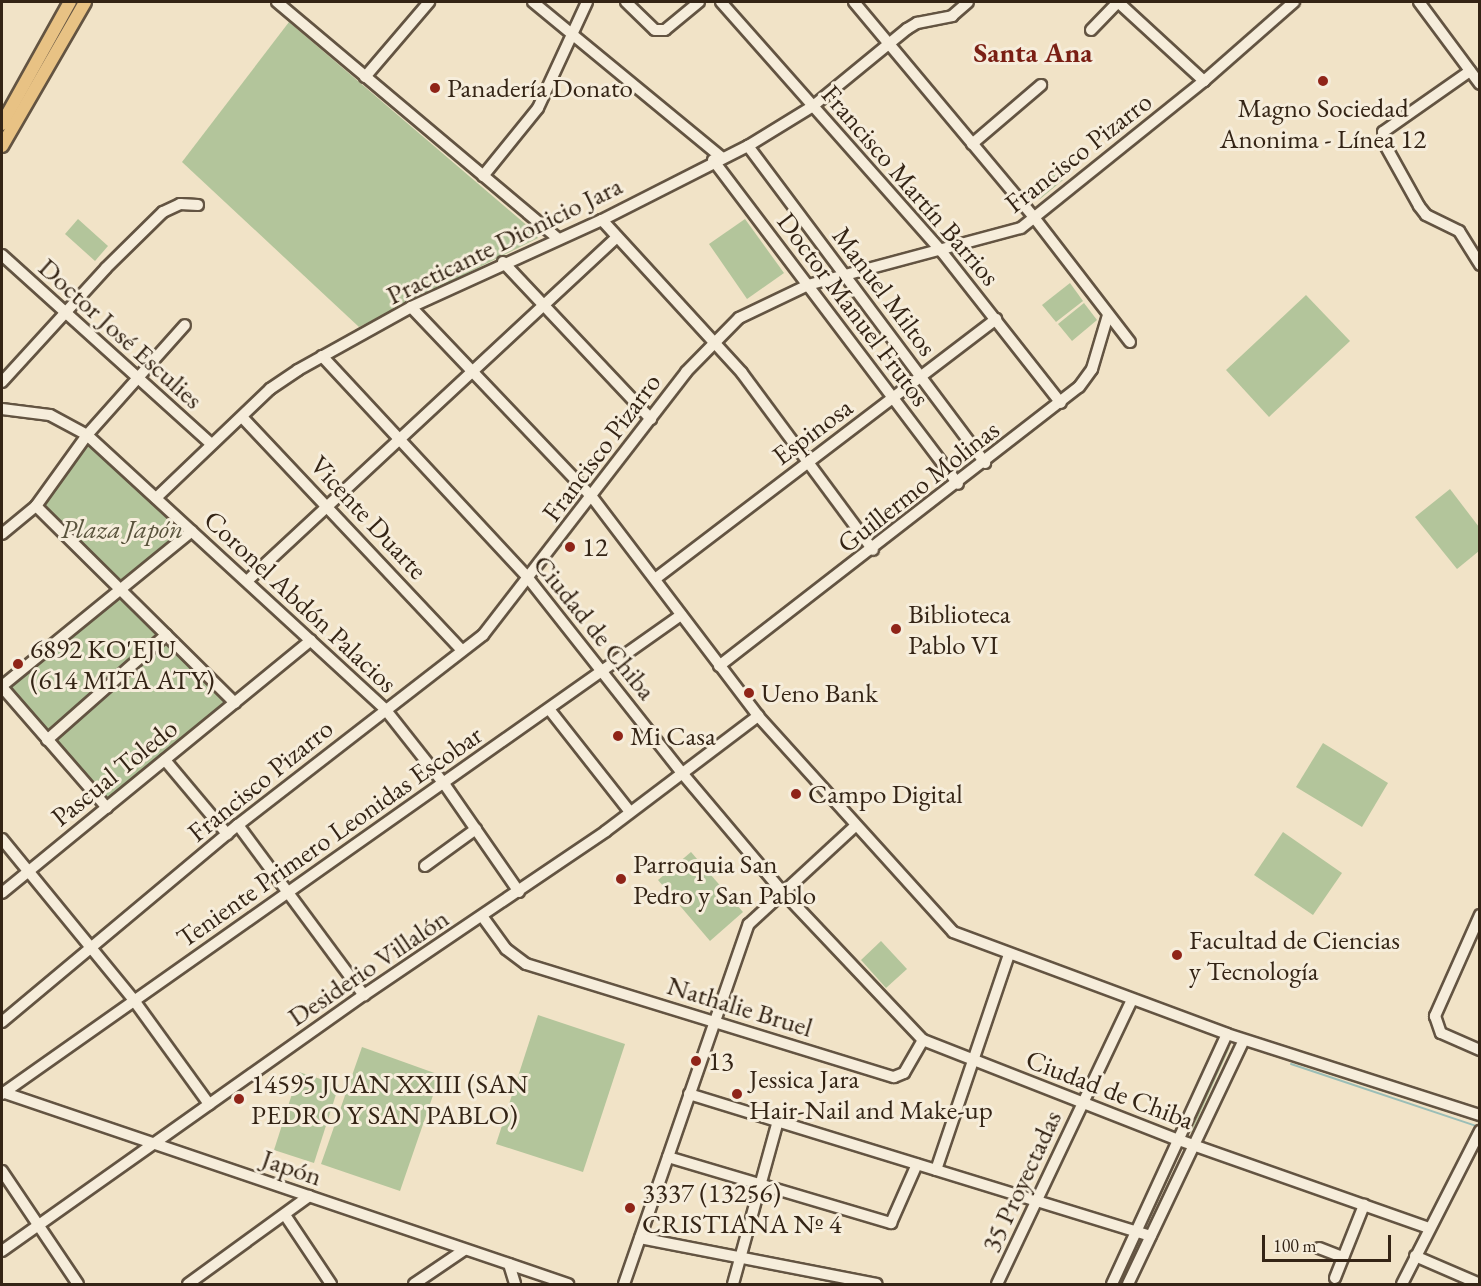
<!DOCTYPE html>
<html>
<head>
<meta charset="utf-8">
<style>
	body { margin:0 }
	#map { position:relative; width:1481px; height:1286px; overflow:hidden; background:#f1e3c7; font-family:"EB Garamond",serif }
	div>[style] { position:absolute }
	.green>* { inset:0; background:#b3c59b }
	.stream>* { height:2px; margin:-1px; padding:0 1px; transform-origin:1px; border-radius:1px; background:#9bbeb7 }
	.roads { filter:drop-shadow(2px 0 #635442) drop-shadow(-2px 0 #635442) drop-shadow(0 2px #635442) drop-shadow(0 -2px #635442) }
	.minor>* { height:10px; margin:-5px; padding:0 5px; transform-origin:5px; border-radius:5px; background:#f6eddb }
	.major>* { height:12px; margin:-6px; padding:0 6px; transform-origin:6px; border-radius:6px; background:#e8c284 }
	.dots>* { width:16px; height:16px; translate:-50% -50%; box-sizing:border-box; border:3px solid #f6eddb; border-radius:50% }
	span { translate:-50% -50%; white-space:nowrap; text-align:center; line-height:1.15; -webkit-text-stroke:6px #f6eddb; paint-order:stroke }
	.poi-label { font-size:27px; color:#342415 }
	.left { translate:0 -50%; text-align:left }
	.street-label { font-size:27px; color:#342415 }
	.park-label { font-size:27px; color:#5a543d; font-style:italic }
	.neighbourhood-label { font-size:28px; color:#7a1f14; font-weight:700 }
	.frame { position:absolute; inset:0; border:3px solid #342415; pointer-events:none }
	.scale { position:absolute; left:1262px; top:1235px; width:129px; height:27px; box-sizing:border-box; border:3px solid #342415; border-top:0; padding-left:8px; font-size:18px; line-height:21px; white-space:nowrap; color:#342415; -webkit-text-stroke:4px #f6eddb; paint-order:stroke }
</style>
</head>
<body>
<div id="map">
	<div class="green">
		<div style="clip-path:polygon(289px 22px,537px 234px,538px 238px,359px 327px,182px 162px)"></div>
		<div style="clip-path:polygon(1055px 171px,1063px 180px,1040px 199px,1032px 190px)"></div>
		<div style="clip-path:polygon(78px 219px,108px 246px,95px 261px,65px 234px)"></div>
		<div style="clip-path:polygon(745px 219px,784px 273px,747px 299px,709px 244px)"></div>
		<div style="clip-path:polygon(1070px 283px,1083px 301px,1056px 322px,1042px 305px)"></div>
		<div style="clip-path:polygon(1306px 295px,1350px 341px,1269px 417px,1226px 370px)"></div>
		<div style="clip-path:polygon(1084px 303px,1097px 320px,1072px 341px,1058px 324px)"></div>
		<div style="clip-path:polygon(89px 445px,184px 530px,120px 584px,43px 506px)"></div>
		<div style="clip-path:polygon(1450px 489px,1479px 527px,1479px 551px,1457px 569px,1415px 517px)"></div>
		<div style="clip-path:polygon(120px 599px,224px 702px,109px 799px,8px 687px)"></div>
		<div style="clip-path:polygon(1323px 743px,1388px 783px,1362px 827px,1296px 787px)"></div>
		<div style="clip-path:polygon(1283px 832px,1342px 873px,1313px 915px,1254px 875px)"></div>
		<div style="clip-path:polygon(691px 852px,743px 912px,710px 941px,658px 880px)"></div>
		<div style="clip-path:polygon(881px 941px,907px 969px,886px 988px,861px 960px)"></div>
		<div style="clip-path:polygon(538px 1015px,625px 1044px,583px 1172px,496px 1144px)"></div>
		<div style="clip-path:polygon(362px 1047px,440px 1075px,400px 1191px,321px 1164px)"></div>
		<div style="clip-path:polygon(1230px 1047px,1192px 1131px,1190px 1133px,1227px 1048px)"></div>
		<div style="clip-path:polygon(299px 1072px,339px 1085px,314px 1163px,274px 1150px)"></div>
	</div>
	<div class="stream">
		<div style="left:1291px;top:1064px;width:195px;rotate:18.5deg"></div>
	</div>
	<div class="roads">
		<div class="minor">
			<div style="left:277px;top:2px;width:368px;rotate:40.1deg"></div>
			<div style="left:533px;top:2px;width:244px;rotate:39.5deg"></div>
			<div style="left:626px;top:2px;width:40px;rotate:44deg"></div>
			<div style="left:655px;top:30px;width:10px"></div>
			<div style="left:665px;top:30px;width:44px;rotate:-39.5deg"></div>
			<div style="left:721px;top:2px;width:334px;rotate:48.5deg"></div>
			<div style="left:942px;top:252px;width:192px;rotate:51.8deg"></div>
			<div style="left:854px;top:2px;width:284px;rotate:50.1deg"></div>
			<div style="left:1036px;top:220px;width:154px;rotate:52.4deg"></div>
			<div style="left:1118px;top:2px;width:117px;rotate:42.6deg"></div>
			<div style="left:1419px;top:2px;width:102px;rotate:53.4deg"></div>
			<div style="left:1091px;top:30px;width:39px;rotate:-46deg"></div>
			<div style="left:1470px;top:71px;width:106px;rotate:145deg"></div>
			<div style="left:1383px;top:132px;width:11px;rotate:85deg"></div>
			<div style="left:1384px;top:143px;width:72px;rotate:60.9deg"></div>
			<div style="left:1419px;top:206px;width:11px;rotate:52deg"></div>
			<div style="left:1426px;top:215px;width:37px;rotate:26deg"></div>
			<div style="left:1459px;top:231px;width:40px;rotate:58deg"></div>
			<div style="left:365px;top:77px;width:99px;rotate:-49.5deg"></div>
			<div style="left:972px;top:144px;width:91px;rotate:-40.5deg"></div>
			<div style="left:748px;top:146px;width:396px;rotate:53.2deg"></div>
			<div style="left:713px;top:160px;width:406px;rotate:52.9deg"></div>
			<div style="left:483px;top:176px;width:87px;rotate:-51deg"></div>
			<div style="left:538px;top:108px;width:117px;rotate:-65.2deg"></div>
			<div style="left:602px;top:220px;width:207px;rotate:47.5deg"></div>
			<div style="left:742px;top:373px;width:220px;rotate:53.5deg"></div>
			<div style="left:2px;top:255px;width:282px;rotate:42.1deg"></div>
			<div style="left:503px;top:262px;width:216px;rotate:46.7deg"></div>
			<div style="left:411px;top:307px;width:262px;rotate:46.4deg"></div>
			<div style="left:592px;top:497px;width:275px;rotate:52.8deg"></div>
			<div style="left:758px;top:716px;width:291px;rotate:47.9deg"></div>
			<div style="left:953px;top:932px;width:292px;rotate:20.4deg"></div>
			<div style="left:1227px;top:1034px;width:266px;rotate:17.8deg"></div>
			<div style="left:322px;top:356px;width:303px;rotate:47.1deg"></div>
			<div style="left:528px;top:578px;width:248px;rotate:51.7deg"></div>
			<div style="left:682px;top:773px;width:153px;rotate:49.8deg"></div>
			<div style="left:781px;top:890px;width:207px;rotate:46.6deg"></div>
			<div style="left:923px;top:1040px;width:272px;rotate:21.4deg"></div>
			<div style="left:1176px;top:1139px;width:268px;rotate:19.4deg"></div>
			<div style="left:2px;top:382px;width:154px;rotate:-47.6deg"></div>
			<div style="left:106px;top:268px;width:80px;rotate:-44.5deg"></div>
			<div style="left:163px;top:212px;width:19px;rotate:-25deg"></div>
			<div style="left:180px;top:204px;width:18px;rotate:3deg"></div>
			<div style="left:2px;top:409px;width:48px;rotate:7.1deg"></div>
			<div style="left:50px;top:415px;width:42px;rotate:28.4deg"></div>
			<div style="left:87px;top:435px;width:405px;rotate:42.6deg"></div>
			<div style="left:385px;top:709px;width:97px;rotate:51.7deg"></div>
			<div style="left:445px;top:785px;width:130px;rotate:55.3deg"></div>
			<div style="left:242px;top:417px;width:319px;rotate:46.7deg"></div>
			<div style="left:156px;top:498px;width:158px;rotate:-43.7deg"></div>
			<div style="left:270px;top:389px;width:34px;rotate:-34deg"></div>
			<div style="left:298px;top:370px;width:129px;rotate:-29.1deg"></div>
			<div style="left:411px;top:307px;width:210px;rotate:-24.5deg"></div>
			<div style="left:602px;top:220px;width:164px;rotate:-26.9deg"></div>
			<div style="left:748px;top:146px;width:76px;rotate:-31.6deg"></div>
			<div style="left:813px;top:106px;width:122px;rotate:-39.3deg"></div>
			<div style="left:907px;top:29px;width:12px;rotate:-31deg"></div>
			<div style="left:917px;top:23px;width:36px;rotate:-11deg"></div>
			<div style="left:952px;top:16px;width:21px;rotate:-41deg"></div>
			<div style="left:36px;top:506px;width:280px;rotate:44.7deg"></div>
			<div style="left:2px;top:534px;width:44px;rotate:-39.5deg"></div>
			<div style="left:36px;top:506px;width:87px;rotate:-54.3deg"></div>
			<div style="left:87px;top:435px;width:147px;rotate:-48.3deg"></div>
			<div style="left:655px;top:579px;width:429px;rotate:-37.3deg"></div>
			<div style="left:247px;top:581px;width:505px;rotate:-42.91deg"></div>
			<div style="left:719px;top:666px;width:455px;rotate:-37.8deg"></div>
			<div style="left:1079px;top:387px;width:22px;rotate:-54deg"></div>
			<div style="left:1092px;top:369px;width:56px;rotate:-73.5deg"></div>
			<div style="left:2px;top:686px;width:245px;rotate:-39.2deg"></div>
			<div style="left:2px;top:687px;width:160px;rotate:49deg"></div>
			<div style="left:549px;top:709px;width:131px;rotate:51.8deg"></div>
			<div style="left:47px;top:740px;width:159px;rotate:-41.4deg"></div>
			<div style="left:165px;top:760px;width:97px;rotate:50deg"></div>
			<div style="left:238px;top:825px;width:212px;rotate:53.5deg"></div>
			<div style="left:2px;top:839px;width:207px;rotate:50.7deg"></div>
			<div style="left:133px;top:999px;width:130px;rotate:54.1deg"></div>
			<div style="left:425px;top:866px;width:63px;rotate:-36deg"></div>
			<div style="left:2px;top:893px;width:399px;rotate:-39.3deg"></div>
			<div style="left:1480px;top:915px;width:111px;rotate:114deg"></div>
			<div style="left:1435px;top:1016px;width:18px;rotate:71deg"></div>
			<div style="left:1441px;top:1033px;width:43px;rotate:23.6deg"></div>
			<div style="left:482px;top:916px;width:41px;rotate:54deg"></div>
			<div style="left:506px;top:949px;width:25px;rotate:37deg"></div>
			<div style="left:526px;top:964px;width:385px;rotate:17.1deg"></div>
			<div style="left:894px;top:1077px;width:11px;rotate:-22deg"></div>
			<div style="left:904px;top:1073px;width:38px;rotate:-60deg"></div>
			<div style="left:2px;top:1022px;width:307px;rotate:-39.9deg"></div>
			<div style="left:238px;top:825px;width:310px;rotate:-37.8deg"></div>
			<div style="left:483px;top:635px;width:332px;rotate:-52.3deg"></div>
			<div style="left:686px;top:372px;width:76px;rotate:-45.5deg"></div>
			<div style="left:739px;top:318px;width:76px;rotate:-25.6deg"></div>
			<div style="left:808px;top:285px;width:220px;rotate:-15deg"></div>
			<div style="left:1021px;top:228px;width:235px;rotate:-38.8deg"></div>
			<div style="left:1204px;top:81px;width:120px;rotate:-41.3deg"></div>
			<div style="left:2px;top:1092px;width:598px;rotate:18.74deg"></div>
			<div style="left:2px;top:1094px;width:831px;rotate:-35.2deg"></div>
			<div style="left:689px;top:1094px;width:483px;rotate:17.1deg"></div>
			<div style="left:668px;top:1157px;width:233px;rotate:16.5deg"></div>
			<div style="left:891px;top:1223px;width:64px;rotate:-66.2deg"></div>
			<div style="left:936px;top:1170px;width:228px;rotate:-71.3deg"></div>
			<div style="left:2px;top:1171px;width:136px;rotate:56.1deg"></div>
			<div style="left:285px;top:1215px;width:83px;rotate:56.3deg"></div>
			<div style="left:640px;top:1238px;width:241px;rotate:11deg"></div>
			<div style="left:1319px;top:1248px;width:26px;rotate:21deg"></div>
			<div style="left:2px;top:1251px;width:443px;rotate:-35.3deg"></div>
			<div style="left:364px;top:995px;width:292px;rotate:-34.1deg"></div>
			<div style="left:606px;top:831px;width:191px;rotate:-37.1deg"></div>
			<div style="left:1415px;top:1256px;width:71px;rotate:23.3deg"></div>
			<div style="left:509px;top:1264px;width:21px;rotate:73deg"></div>
			<div style="left:1335px;top:1278px;width:79px;rotate:-68.3deg"></div>
			<div style="left:188px;top:1284px;width:150px;rotate:-36deg"></div>
			<div style="left:414px;top:1284px;width:60px;rotate:-34.2deg"></div>
			<div style="left:624px;top:1284px;width:381px;rotate:-70.9deg"></div>
			<div style="left:749px;top:924px;width:143px;rotate:-42.7deg"></div>
			<div style="left:733px;top:1284px;width:169px;rotate:-74.6deg"></div>
			<div style="left:997px;top:1284px;width:314px;rotate:-64.6deg"></div>
			<div style="left:1112px;top:1284px;width:275px;rotate:-65.3deg"></div>
			<div style="left:1128px;top:1284px;width:270px;rotate:-64.6deg"></div>
			<div style="left:1402px;top:1284px;width:172px;rotate:-63deg"></div>
		</div>
		<div class="major">
			<div style="left:2px;top:124px;width:140px;rotate:-60.9deg"></div>
			<div style="left:2px;top:146px;width:166px;rotate:-60deg"></div>
		</div>
	</div>
	<div class="dots">
		<div style="left:1323px;top:81px;background:#8f2418"></div>
		<div style="left:435px;top:88px;background:#8f2418"></div>
		<div style="left:570px;top:547px;background:#8f2418"></div>
		<div style="left:896px;top:629px;background:#8f2418"></div>
		<div style="left:18px;top:664px;background:#8f2418"></div>
		<div style="left:749px;top:693px;background:#8f2418"></div>
		<div style="left:618px;top:736px;background:#8f2418"></div>
		<div style="left:796px;top:794px;background:#8f2418"></div>
		<div style="left:621px;top:879px;background:#8f2418"></div>
		<div style="left:1177px;top:955px;background:#8f2418"></div>
		<div style="left:696px;top:1061px;background:#8f2418"></div>
		<div style="left:737px;top:1094px;background:#8f2418"></div>
		<div style="left:239px;top:1099px;background:#8f2418"></div>
		<div style="left:630px;top:1208px;background:#8f2418"></div>
	</div>
	<div class="poi-label">
		<span class="left" style="left:447px;top:88px">Panadería Donato</span>
		<span style="left:1323px;top:123px">Magno Sociedad<br>Anonima - Línea 12</span>
		<span class="left" style="left:582px;top:547px">12</span>
		<span class="left" style="left:908px;top:629px">Biblioteca<br>Pablo VI</span>
		<span class="left" style="left:30px;top:664px">6892 KO'EJU<br>(614 MITA ATY)</span>
		<span class="left" style="left:761px;top:693px">Ueno Bank</span>
		<span class="left" style="left:630px;top:736px">Mi Casa</span>
		<span class="left" style="left:808px;top:794px">Campo Digital</span>
		<span class="left" style="left:633px;top:879px">Parroquia San<br>Pedro y San Pablo</span>
		<span class="left" style="left:1189px;top:955px">Facultad de Ciencias<br>y Tecnología</span>
		<span class="left" style="left:708px;top:1061px">13</span>
		<span class="left" style="left:749px;top:1094px">Jessica Jara<br>Hair-Nail and Make-up</span>
		<span class="left" style="left:251px;top:1099px">14595 JUAN XXIII (SAN<br>PEDRO Y SAN PABLO)</span>
		<span class="left" style="left:642px;top:1208px">3337 (13256)<br>CRISTIANA Nº 4</span>
	</div>
	<div class="street-label">
		<span style="left:1078px;top:152px;rotate:-38deg">Francisco Pizarro</span>
		<span style="left:911px;top:185px;rotate:49deg">Francisco Martín Barrios</span>
		<span style="left:504px;top:240px;rotate:-26deg">Practicante Dionicio Jara</span>
		<span style="left:885px;top:291px;rotate:53deg">Manuel Miltos</span>
		<span style="left:854px;top:309px;rotate:53deg">Doctor Manuel Frutos</span>
		<span style="left:121px;top:333px;rotate:42deg">Doctor José Esculies</span>
		<span style="left:812px;top:431px;rotate:-37deg">Espinosa</span>
		<span style="left:601px;top:447px;rotate:-53deg">Francisco Pizarro</span>
		<span style="left:918px;top:486px;rotate:-38deg">Guillermo Molinas</span>
		<span style="left:369px;top:517px;rotate:47deg">Vicente Duarte</span>
		<span style="left:301px;top:601px;rotate:43deg">Coronel Abdón Palacios</span>
		<span style="left:595px;top:627px;rotate:51deg">Ciudad de Chiba</span>
		<span style="left:114px;top:772px;rotate:-39deg">Pascual Toledo</span>
		<span style="left:260px;top:780px;rotate:-39deg">Francisco Pizarro</span>
		<span style="left:329px;top:836px;rotate:-35deg">Teniente Primero Leonidas Escobar</span>
		<span style="left:368px;top:967px;rotate:-34deg">Desiderio Villalón</span>
		<span style="left:740px;top:1006px;rotate:17deg">Nathalie Bruel</span>
		<span style="left:1110px;top:1089px;rotate:21deg">Ciudad de Chiba</span>
		<span style="left:292px;top:1167px;rotate:19deg">Japón</span>
		<span style="left:1021px;top:1181px;rotate:-65deg">35 Proyectadas</span>
	</div>
	<div class="park-label">
		<span style="left:122px;top:529px">Plaza Japón</span>
	</div>
	<div class="neighbourhood-label">
		<span style="left:1033px;top:52px">Santa Ana</span>
	</div>
	<div class="frame"></div>
	<div class="scale">100 m</div>
</div>
</body>
</html>
